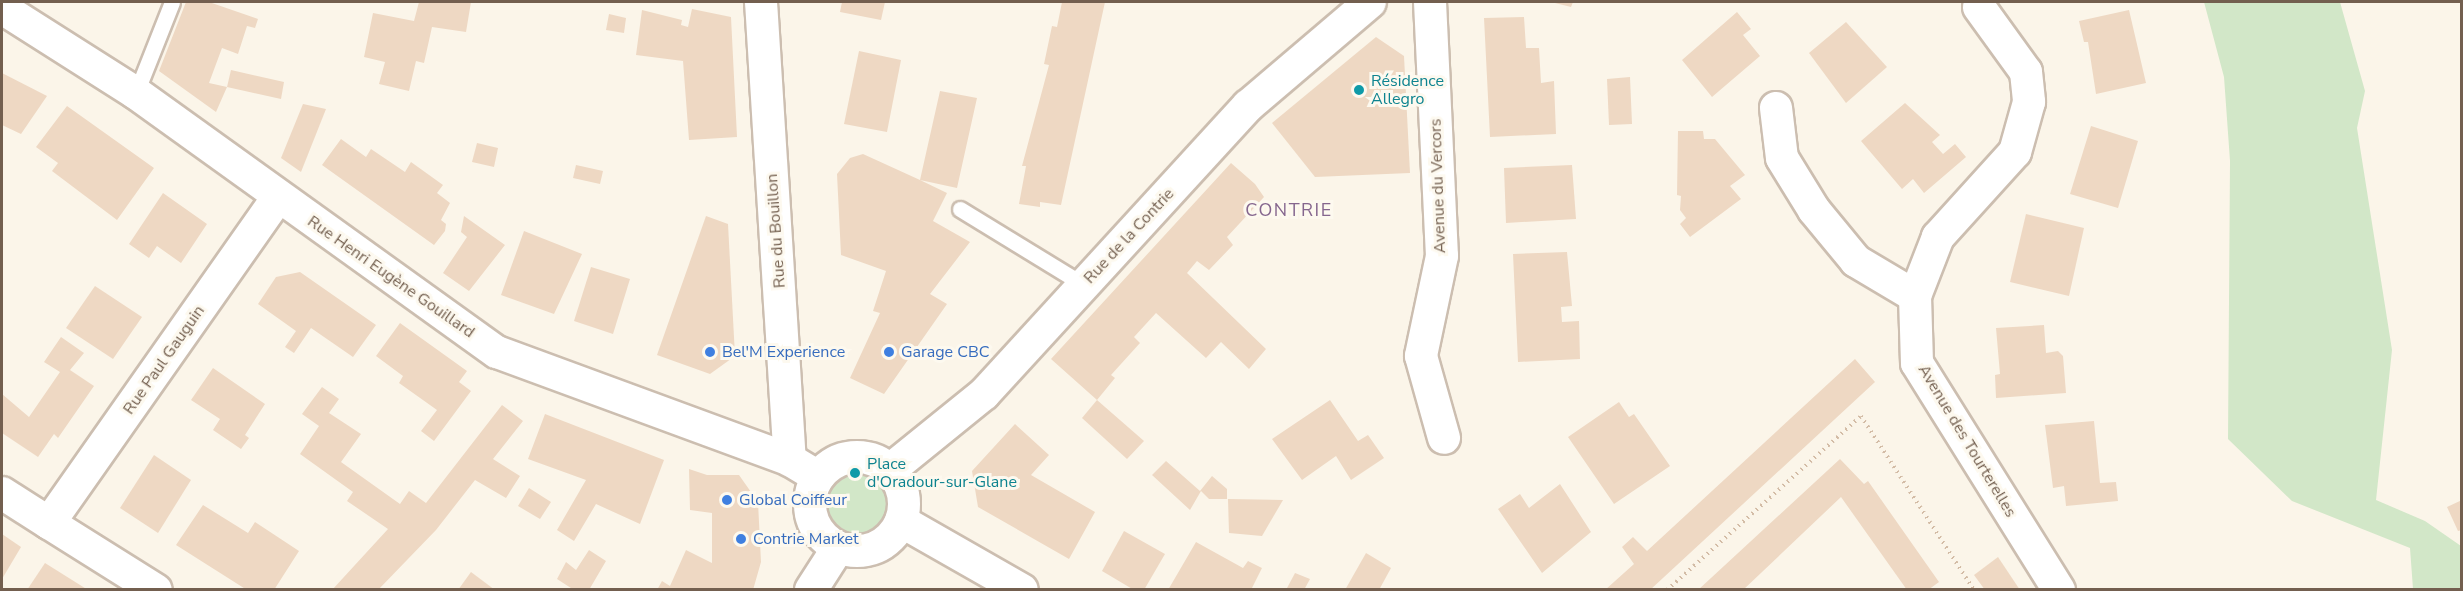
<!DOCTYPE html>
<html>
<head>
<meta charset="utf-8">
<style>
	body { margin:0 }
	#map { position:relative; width:2463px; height:591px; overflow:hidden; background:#fbf5e9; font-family:"Nunito Sans",sans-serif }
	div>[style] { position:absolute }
	.green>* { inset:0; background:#d2e7c8 }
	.round { border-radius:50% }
	.building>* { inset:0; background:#eed8c3 }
	.path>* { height:4px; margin-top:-2px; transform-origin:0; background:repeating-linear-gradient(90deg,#d3bca6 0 1.5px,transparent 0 6px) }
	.roads { filter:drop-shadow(2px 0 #ccbeb0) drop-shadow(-2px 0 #ccbeb0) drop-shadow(0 2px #ccbeb0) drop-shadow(0 -2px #ccbeb0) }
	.service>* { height:15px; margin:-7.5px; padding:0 7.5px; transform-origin:7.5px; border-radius:7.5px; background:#fff }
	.minor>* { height:32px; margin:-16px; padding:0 16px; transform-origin:16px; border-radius:16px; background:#fff }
	.minor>.ring { margin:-16px; padding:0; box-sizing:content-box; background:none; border:32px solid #fff; border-radius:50% }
	.dots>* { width:16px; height:16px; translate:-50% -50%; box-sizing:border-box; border:3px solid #fdf9ef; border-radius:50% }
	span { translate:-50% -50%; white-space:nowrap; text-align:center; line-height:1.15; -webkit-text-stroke:6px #fdf9ef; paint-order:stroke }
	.culture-label { font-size:16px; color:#0d838f }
	.left { translate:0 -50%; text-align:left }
	.street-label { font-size:16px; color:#735f4f }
	.shop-label { font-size:16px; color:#366cbe }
	.neighbourhood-label { font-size:18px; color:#85668e; letter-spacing:1.5px }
	.frame { position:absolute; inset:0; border:3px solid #735f4f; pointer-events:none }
</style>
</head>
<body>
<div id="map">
	<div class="green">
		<div style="clip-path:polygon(2204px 2px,2340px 2px,2365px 91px,2357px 128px,2392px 350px,2376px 500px,2425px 521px,2461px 546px,2461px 589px,2413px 589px,2410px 548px,2292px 501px,2228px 439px,2230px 161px,2224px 77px)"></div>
		<div class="round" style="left:826px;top:472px;width:62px;height:62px"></div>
	</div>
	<div class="building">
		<div style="clip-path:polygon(186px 2px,209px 2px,258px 19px,255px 28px,247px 26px,238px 54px,222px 48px,209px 83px,227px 87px,216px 112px,159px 71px)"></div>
		<div style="clip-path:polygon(419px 2px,471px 2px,466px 32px,432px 27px,424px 63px,416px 61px,409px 91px,379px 84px,385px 62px,364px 57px,373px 13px,414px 21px)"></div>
		<div style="clip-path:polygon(842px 2px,885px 2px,881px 20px,840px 12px)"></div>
		<div style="clip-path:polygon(1062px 2px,1105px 2px,1061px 205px,1040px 202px,1040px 207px,1019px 204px,1026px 166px,1022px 166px,1049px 65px,1044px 64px,1052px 26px,1057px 27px)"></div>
		<div style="clip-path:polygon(1551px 2px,1573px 2px,1571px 7px)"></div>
		<div style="clip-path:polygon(692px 9px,731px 17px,737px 137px,689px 140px,683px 61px,636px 55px,642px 10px,682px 20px,681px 25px,688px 27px)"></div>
		<div style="clip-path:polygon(2129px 10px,2146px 83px,2096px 94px,2088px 42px,2084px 42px,2079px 21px)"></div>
		<div style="clip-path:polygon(1737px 12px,1751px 29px,1743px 35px,1760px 56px,1712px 97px,1682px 60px)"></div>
		<div style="clip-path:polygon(609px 14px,626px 18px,624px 33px,606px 30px)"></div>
		<div style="clip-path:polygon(1524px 17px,1526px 48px,1539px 48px,1541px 83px,1554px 81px,1556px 134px,1490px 137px,1484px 18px)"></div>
		<div style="clip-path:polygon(1846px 22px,1887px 67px,1846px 103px,1809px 53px)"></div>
		<div style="clip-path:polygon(1376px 37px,1404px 56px,1410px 173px,1315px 177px,1272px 123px)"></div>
		<div style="clip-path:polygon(859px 51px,901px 60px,887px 132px,844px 124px)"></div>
		<div style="clip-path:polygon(231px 70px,284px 82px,281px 99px,227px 87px)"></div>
		<div style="clip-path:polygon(2px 73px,47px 96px,21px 134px,2px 125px)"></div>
		<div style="clip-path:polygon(1630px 77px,1632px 124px,1609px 125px,1607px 79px)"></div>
		<div style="clip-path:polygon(940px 91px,977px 98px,957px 188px,920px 180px,947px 193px,933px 221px,970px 242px,930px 294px,947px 304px,884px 394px,850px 378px,880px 313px,873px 311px,886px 271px,841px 255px,837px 174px,850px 158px,863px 154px,920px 180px)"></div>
		<div style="clip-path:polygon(1905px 103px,1940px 135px,1932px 142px,1943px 154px,1955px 144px,1966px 157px,1924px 193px,1913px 179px,1902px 189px,1861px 141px)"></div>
		<div style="clip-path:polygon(303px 104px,326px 109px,301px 172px,281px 158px)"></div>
		<div style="clip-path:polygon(67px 106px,154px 168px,117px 220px,52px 171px,58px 163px,36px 147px)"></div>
		<div style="clip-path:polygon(2091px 126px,2138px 141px,2118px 208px,2070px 194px)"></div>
		<div style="clip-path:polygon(1678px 131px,1703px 131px,1704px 139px,1715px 139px,1745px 175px,1730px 186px,1741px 199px,1690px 237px,1680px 224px,1686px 218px,1680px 210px,1681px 196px,1677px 195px)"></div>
		<div style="clip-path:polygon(341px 139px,366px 157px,371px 149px,405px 172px,411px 162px,443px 185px,437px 193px,450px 203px,441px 220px,446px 224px,445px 231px,434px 245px,322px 165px)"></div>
		<div style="clip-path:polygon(477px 143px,498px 148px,494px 167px,472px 162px)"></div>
		<div style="clip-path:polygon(1231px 163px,1255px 184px,1264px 197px,1227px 237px,1233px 245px,1209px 270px,1197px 261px,1187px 273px,1266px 349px,1249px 369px,1221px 342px,1206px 358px,1156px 313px,1134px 337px,1140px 343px,1111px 375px,1115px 378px,1097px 400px,1051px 359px)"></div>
		<div style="clip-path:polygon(576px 165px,603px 171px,600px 184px,573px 178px)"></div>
		<div style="clip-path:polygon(1572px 165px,1576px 219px,1506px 223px,1504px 168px)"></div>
		<div style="clip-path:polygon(163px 193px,207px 224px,181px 263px,157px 246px,149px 258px,129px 244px)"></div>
		<div style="clip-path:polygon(2026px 214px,2084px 228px,2069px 296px,2010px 282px)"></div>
		<div style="clip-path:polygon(464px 216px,505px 245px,469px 291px,443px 273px,467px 237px,461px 232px)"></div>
		<div style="clip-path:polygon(706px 216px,728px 224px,735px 356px,710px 374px,657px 355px)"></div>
		<div style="clip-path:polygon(524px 231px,582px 254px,554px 314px,501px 295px)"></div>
		<div style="clip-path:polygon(1567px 252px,1572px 306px,1561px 307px,1562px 322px,1579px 321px,1580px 359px,1518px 362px,1513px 254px)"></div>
		<div style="clip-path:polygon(591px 267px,630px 279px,613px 334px,574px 321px)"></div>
		<div style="clip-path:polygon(300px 272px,376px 325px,353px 357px,311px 328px,294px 353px,285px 347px,296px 331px,258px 304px,276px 277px)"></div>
		<div style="clip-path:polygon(95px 286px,142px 317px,113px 359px,66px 328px)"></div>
		<div style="clip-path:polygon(400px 323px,467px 371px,459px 382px,471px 391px,434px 441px,421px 431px,437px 410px,399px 383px,403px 376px,376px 356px)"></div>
		<div style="clip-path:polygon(2044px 325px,2046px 353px,2058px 351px,2063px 356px,2066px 393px,1996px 398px,1995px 375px,2000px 374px,1996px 328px)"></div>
		<div style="clip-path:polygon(61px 337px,84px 353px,70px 370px,94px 386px,58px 438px,54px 434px,38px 457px,2px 433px,2px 394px,29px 417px,60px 372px,44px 362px)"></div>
		<div style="clip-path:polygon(1855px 359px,1875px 382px,1650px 590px,1605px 590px,1634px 564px,1622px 547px,1633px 537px,1647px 551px)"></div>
		<div style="clip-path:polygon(213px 368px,265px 404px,245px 435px,249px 438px,241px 449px,213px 430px,220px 419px,191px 400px)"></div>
		<div style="clip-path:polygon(322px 387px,339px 399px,329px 413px,361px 434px,341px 462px,400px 504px,409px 491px,426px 503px,502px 405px,523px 421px,493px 459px,520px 476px,506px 498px,475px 480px,436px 530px,378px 590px,332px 590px,388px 529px,347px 501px,353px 492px,300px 454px,319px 426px,302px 414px)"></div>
		<div style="clip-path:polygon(1097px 400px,1144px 441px,1127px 459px,1082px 418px)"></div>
		<div style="clip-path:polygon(1330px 400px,1358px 441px,1368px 435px,1384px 458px,1351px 480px,1336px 456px,1302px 480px,1272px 439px)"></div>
		<div style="clip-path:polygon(1619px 402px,1629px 417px,1634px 414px,1670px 466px,1614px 504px,1568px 437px)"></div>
		<div style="clip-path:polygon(545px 414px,664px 460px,640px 524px,596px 504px,574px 541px,557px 530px,586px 480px,528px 459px)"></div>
		<div style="clip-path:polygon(2094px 421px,2100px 483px,2116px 482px,2118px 501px,2066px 506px,2064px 486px,2053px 488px,2045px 425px)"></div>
		<div style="clip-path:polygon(1015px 424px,1049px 455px,1031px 475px,1095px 512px,1069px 559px,978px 507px,972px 471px)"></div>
		<div style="clip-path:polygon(154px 455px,191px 480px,158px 533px,120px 508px)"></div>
		<div style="clip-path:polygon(1840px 459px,1864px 484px,1868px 481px,1939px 582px,1928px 590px,1907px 590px,1841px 497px,1743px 590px,1698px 590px)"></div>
		<div style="clip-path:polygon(1166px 461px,1200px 491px,1212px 476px,1227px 489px,1227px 499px,1209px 499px,1201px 491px,1190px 510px,1152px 475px)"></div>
		<div style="clip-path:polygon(689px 469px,707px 475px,739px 475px,758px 502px,761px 562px,753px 590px,657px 590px,662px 581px,670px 586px,686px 550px,712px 563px,712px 513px,690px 510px)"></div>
		<div style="clip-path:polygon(1560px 484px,1591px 532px,1542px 573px,1498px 509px,1520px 494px,1529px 508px)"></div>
		<div style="clip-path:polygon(529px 488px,551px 502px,540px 519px,518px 506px)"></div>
		<div style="clip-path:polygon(1228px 499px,1283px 500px,1262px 536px,1229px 533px)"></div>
		<div style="clip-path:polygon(2462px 500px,2462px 530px,2458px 531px,2447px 507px)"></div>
		<div style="clip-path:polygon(203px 505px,248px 533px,255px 522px,299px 551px,274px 590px,247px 590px,176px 545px)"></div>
		<div style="clip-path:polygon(1124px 531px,1165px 554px,1144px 590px,1134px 590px,1102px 571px)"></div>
		<div style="clip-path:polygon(2px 534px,21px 547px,2px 579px)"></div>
		<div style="clip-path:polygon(1196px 542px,1243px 568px,1248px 561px,1262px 568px,1251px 590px,1168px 590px)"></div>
		<div style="clip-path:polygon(589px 550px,606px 561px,589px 590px,574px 590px,557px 579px,566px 562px,576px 570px)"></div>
		<div style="clip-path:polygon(1366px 553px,1391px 568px,1379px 590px,1345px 590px)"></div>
		<div style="clip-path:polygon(1998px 557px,2020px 590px,1985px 590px,1974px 575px)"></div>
		<div style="clip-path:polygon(45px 563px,88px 590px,27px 590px)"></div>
		<div style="clip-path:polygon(471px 572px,495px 590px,458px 590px)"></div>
		<div style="clip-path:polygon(1295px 573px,1310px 579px,1304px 590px,1286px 590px)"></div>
	</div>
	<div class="path">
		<div style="left:1667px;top:590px;width:261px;rotate:-41.9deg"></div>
		<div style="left:1861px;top:416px;width:207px;rotate:57deg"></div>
	</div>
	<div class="roads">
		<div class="service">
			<div style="left:136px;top:93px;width:98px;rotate:-68.4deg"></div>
			<div style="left:960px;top:209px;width:145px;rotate:31.5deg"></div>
		</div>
		<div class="minor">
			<div style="left:761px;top:2px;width:459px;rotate:86.4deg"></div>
			<div style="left:1430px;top:2px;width:254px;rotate:87.3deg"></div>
			<div style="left:1442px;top:256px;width:102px;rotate:101.9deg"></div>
			<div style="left:1421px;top:356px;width:85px;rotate:74.3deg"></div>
			<div style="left:1979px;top:7px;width:80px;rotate:54.1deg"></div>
			<div style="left:2026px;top:72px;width:30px;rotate:84deg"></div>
			<div style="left:2029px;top:102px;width:52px;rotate:105.6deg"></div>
			<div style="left:2015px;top:152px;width:115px;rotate:132.2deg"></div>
			<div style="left:1938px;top:237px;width:63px;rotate:111.3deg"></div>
			<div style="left:1915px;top:296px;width:67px;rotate:88.3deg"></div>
			<div style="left:1917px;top:363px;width:268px;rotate:58deg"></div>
			<div style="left:2px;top:8px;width:159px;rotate:32.4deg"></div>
			<div style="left:136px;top:93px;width:444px;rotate:35.7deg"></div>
			<div style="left:497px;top:352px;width:312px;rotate:20.2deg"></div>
			<div style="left:790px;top:460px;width:33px;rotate:31deg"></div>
			<div style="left:1776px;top:108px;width:50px;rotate:83.2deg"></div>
			<div style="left:1782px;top:158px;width:61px;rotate:58.4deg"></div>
			<div style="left:1814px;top:210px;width:66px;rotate:50.5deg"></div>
			<div style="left:1856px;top:261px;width:69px;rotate:30.7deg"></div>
			<div class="ring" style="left:810px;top:457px;width:62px;height:62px"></div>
			<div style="left:890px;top:470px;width:121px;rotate:-39deg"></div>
			<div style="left:984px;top:394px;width:391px;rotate:-47.5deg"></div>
			<div style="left:1248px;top:106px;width:160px;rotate:-40.4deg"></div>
			<div style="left:2px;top:493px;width:56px;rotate:32.6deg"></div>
			<div style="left:49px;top:523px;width:398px;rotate:-54.9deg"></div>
			<div style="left:901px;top:521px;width:139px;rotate:29.7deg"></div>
			<div style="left:49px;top:523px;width:126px;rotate:32.1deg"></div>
			<div style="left:811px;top:590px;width:50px;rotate:-57.3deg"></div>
		</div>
	</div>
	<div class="dots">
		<div style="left:1359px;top:90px;background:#0f9aa8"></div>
		<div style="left:710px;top:352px;background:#3f7fe0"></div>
		<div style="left:889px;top:352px;background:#3f7fe0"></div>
		<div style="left:855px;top:473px;background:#0f9aa8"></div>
		<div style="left:727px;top:500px;background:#3f7fe0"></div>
		<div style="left:741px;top:539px;background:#3f7fe0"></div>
	</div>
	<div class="culture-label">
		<span class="left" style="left:1371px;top:90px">Résidence<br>Allegro</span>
		<span class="left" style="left:867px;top:473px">Place<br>d'Oradour-sur-Glane</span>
	</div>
	<div class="street-label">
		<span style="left:1438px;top:186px;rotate:-92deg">Avenue du Vercors</span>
		<span style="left:776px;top:231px;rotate:-94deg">Rue du Bouillon</span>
		<span style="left:1129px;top:236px;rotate:-47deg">Rue de la Contrie</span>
		<span style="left:391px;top:277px;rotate:35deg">Rue Henri Eugène Gouillard</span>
		<span style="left:164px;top:360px;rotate:-55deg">Rue Paul Gauguin</span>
		<span style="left:1967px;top:441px;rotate:59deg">Avenue des Tourterelles</span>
	</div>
	<div class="shop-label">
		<span class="left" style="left:722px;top:352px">Bel'M Experience</span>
		<span class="left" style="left:901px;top:352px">Garage CBC</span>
		<span class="left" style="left:739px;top:500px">Global Coiffeur</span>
		<span class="left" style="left:753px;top:539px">Contrie Market</span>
	</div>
	<div class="neighbourhood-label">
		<span style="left:1289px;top:210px">CONTRIE</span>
	</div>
	<div class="frame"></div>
</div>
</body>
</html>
